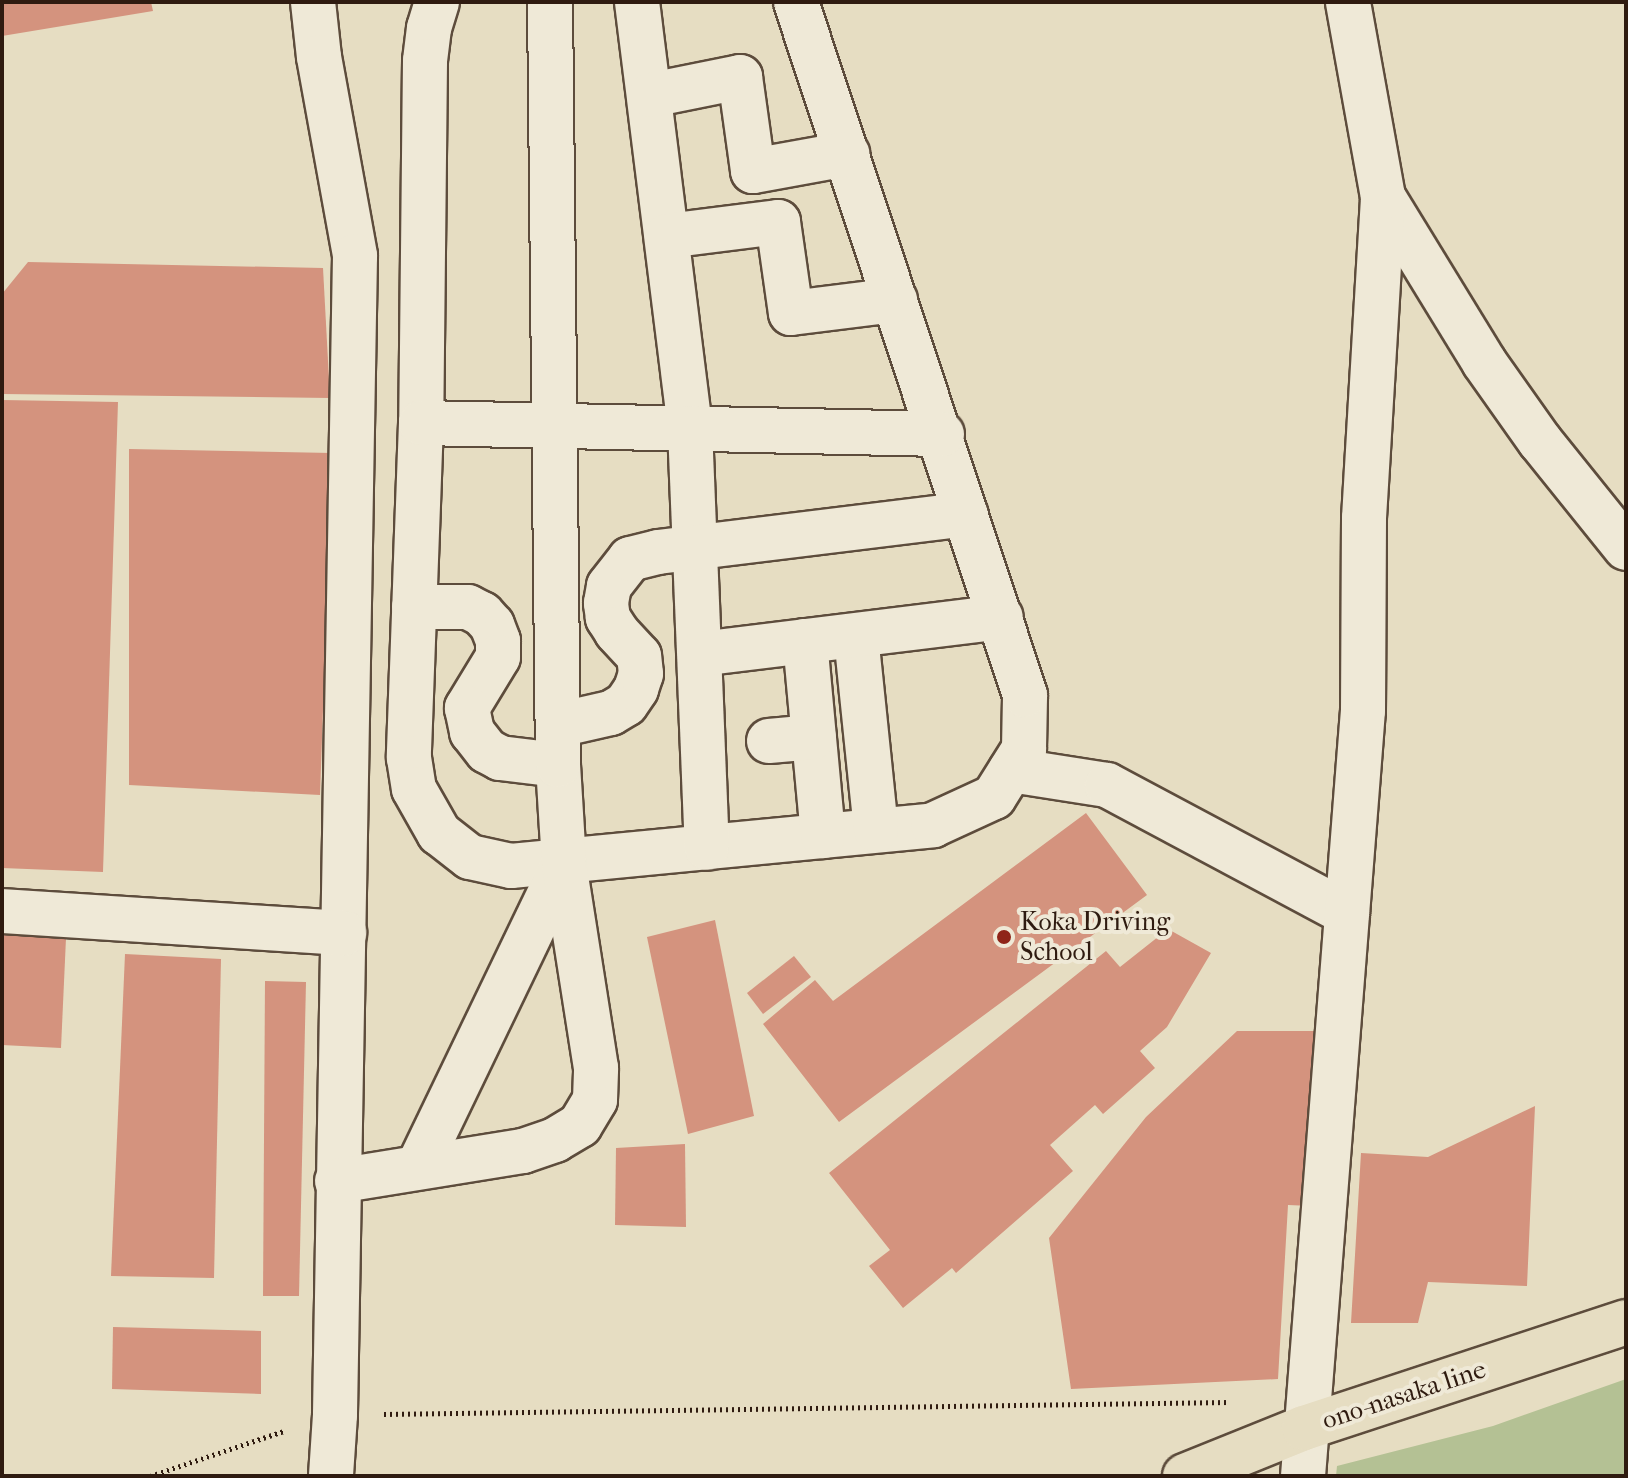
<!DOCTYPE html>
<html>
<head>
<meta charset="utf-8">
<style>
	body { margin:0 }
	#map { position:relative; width:1628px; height:1478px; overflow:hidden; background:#e6ddc2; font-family:"IM FELL French Canon",serif }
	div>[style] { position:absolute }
	.green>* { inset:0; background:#b4c194 }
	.building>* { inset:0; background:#d4937e }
	.path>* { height:5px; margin-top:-2.5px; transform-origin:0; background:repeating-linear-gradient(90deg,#2f1b10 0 2px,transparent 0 6px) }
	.roads { filter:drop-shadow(2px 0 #5d4c3c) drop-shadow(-2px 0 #5d4c3c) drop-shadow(0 2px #5d4c3c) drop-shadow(0 -2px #5d4c3c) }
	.minor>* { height:44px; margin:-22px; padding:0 22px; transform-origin:22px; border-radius:22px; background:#efe9d7 }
	.major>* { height:44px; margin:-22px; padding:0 22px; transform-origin:22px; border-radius:22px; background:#e6ddc2 }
	.dots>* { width:22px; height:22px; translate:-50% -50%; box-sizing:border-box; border:4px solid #efe9d7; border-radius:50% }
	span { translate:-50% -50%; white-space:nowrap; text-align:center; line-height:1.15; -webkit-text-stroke:8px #efe9d7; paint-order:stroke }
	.poi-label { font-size:26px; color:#2f1b10 }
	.left { translate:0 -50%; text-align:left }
	.street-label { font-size:26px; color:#2f1b10 }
	.frame { position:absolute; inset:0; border:4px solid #2f1b10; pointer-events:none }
</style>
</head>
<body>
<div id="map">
	<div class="green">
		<div style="clip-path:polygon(1626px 1379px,1626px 1476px,1336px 1476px,1337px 1466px,1493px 1426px)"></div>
	</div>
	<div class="building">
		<div style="clip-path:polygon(2px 2px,151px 2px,153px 11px,2px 36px)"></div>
		<div style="clip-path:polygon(28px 262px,323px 268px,330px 398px,2px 394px,2px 294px)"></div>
		<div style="clip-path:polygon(2px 400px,118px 402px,103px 872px,2px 868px)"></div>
		<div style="clip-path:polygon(129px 449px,332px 453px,320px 795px,129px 785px)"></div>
		<div style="clip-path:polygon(1086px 813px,1147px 895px,839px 1122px,763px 1024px,815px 980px,833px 1001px)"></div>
		<div style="clip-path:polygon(715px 920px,754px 1116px,688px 1134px,647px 937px)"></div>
		<div style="clip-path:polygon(1168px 929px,1211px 953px,1167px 1027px,1140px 1051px,1155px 1068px,1103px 1114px,1095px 1105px,1050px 1145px,1073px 1171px,956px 1273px,952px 1268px,903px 1308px,869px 1266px,890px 1250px,829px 1173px,1106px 951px,1120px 967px)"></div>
		<div style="clip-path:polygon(2px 934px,66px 938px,61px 1048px,2px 1045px)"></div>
		<div style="clip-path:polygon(125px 954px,221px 959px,214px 1278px,111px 1276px)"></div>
		<div style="clip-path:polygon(794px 956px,811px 977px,763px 1014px,747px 993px)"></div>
		<div style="clip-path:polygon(265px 981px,306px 982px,299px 1296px,263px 1296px)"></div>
		<div style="clip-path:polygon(1237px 1031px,1320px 1031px,1311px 1206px,1288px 1205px,1278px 1379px,1071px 1389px,1049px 1238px,1146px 1117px)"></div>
		<div style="clip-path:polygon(1535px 1106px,1527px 1286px,1428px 1282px,1418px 1323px,1351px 1323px,1361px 1153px,1428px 1157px)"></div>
		<div style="clip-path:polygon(685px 1144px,686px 1227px,615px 1225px,616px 1148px)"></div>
		<div style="clip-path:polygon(113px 1327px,261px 1331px,261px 1394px,112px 1389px)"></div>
	</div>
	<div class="path">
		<div style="left:384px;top:1414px;width:846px;rotate:-0.81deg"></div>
		<div style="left:150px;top:1476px;width:141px;rotate:-18.6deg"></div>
	</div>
	<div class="roads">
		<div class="minor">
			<div style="left:313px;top:2px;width:55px;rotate:83.8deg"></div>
			<div style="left:319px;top:57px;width:202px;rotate:79.7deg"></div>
			<div style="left:355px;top:256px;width:1159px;rotate:90.99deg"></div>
			<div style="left:335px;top:1415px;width:61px;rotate:93.8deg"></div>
			<div style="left:437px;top:2px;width:27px;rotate:107deg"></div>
			<div style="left:429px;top:28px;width:33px;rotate:97deg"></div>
			<div style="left:425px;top:61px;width:362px;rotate:90.6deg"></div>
			<div style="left:421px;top:423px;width:335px;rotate:92.1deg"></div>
			<div style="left:409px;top:758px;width:31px;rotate:81deg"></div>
			<div style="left:414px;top:789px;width:51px;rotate:60.4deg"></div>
			<div style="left:439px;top:833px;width:39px;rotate:38deg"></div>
			<div style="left:470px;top:857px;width:42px;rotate:12.4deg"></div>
			<div style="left:511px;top:866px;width:424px;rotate:-5.5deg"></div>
			<div style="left:933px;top:825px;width:67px;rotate:-24.7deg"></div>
			<div style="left:994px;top:797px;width:57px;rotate:-58deg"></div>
			<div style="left:1024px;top:749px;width:54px;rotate:-88.9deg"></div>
			<div style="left:1025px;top:695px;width:730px;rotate:-108.29deg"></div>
			<div style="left:637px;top:2px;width:429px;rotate:82.9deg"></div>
			<div style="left:690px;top:428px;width:420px;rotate:87.7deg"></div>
			<div style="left:651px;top:95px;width:91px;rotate:-11.4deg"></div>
			<div style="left:740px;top:77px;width:95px;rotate:82.1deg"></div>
			<div style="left:753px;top:171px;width:96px;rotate:-10.3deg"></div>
			<div style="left:1383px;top:197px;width:193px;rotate:58.5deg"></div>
			<div style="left:1484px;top:362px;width:97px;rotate:54.7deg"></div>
			<div style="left:1540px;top:441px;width:137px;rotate:51.2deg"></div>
			<div style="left:667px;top:236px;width:112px;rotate:-7.2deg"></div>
			<div style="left:778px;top:222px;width:92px;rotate:81.9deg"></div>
			<div style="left:791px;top:313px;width:105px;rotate:-7.1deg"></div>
			<div style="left:421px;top:423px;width:521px;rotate:1.21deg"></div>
			<div style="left:414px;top:607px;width:54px"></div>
			<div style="left:468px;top:607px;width:16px;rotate:27deg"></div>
			<div style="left:482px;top:614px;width:15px;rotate:48deg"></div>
			<div style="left:492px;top:625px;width:17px;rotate:69deg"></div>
			<div style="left:498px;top:641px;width:16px;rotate:90deg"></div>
			<div style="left:498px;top:657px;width:60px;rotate:121.3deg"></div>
			<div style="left:467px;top:708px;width:25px;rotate:78deg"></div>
			<div style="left:472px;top:732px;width:24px;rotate:52deg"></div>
			<div style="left:487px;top:751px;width:15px;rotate:28deg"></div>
			<div style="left:500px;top:758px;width:58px;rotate:6.9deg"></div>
			<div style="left:856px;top:636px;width:195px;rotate:84.1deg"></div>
			<div style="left:805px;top:641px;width:196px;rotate:84.7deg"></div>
			<div style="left:700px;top:654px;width:303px;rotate:-7deg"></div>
			<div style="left:558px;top:725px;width:54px;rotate:-12.8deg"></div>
			<div style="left:611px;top:713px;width:17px;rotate:-31deg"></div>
			<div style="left:626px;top:704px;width:18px;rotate:-56deg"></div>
			<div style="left:636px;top:689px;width:16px;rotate:-72deg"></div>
			<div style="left:641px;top:674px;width:18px;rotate:-96deg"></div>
			<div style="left:639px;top:656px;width:33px;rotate:-133deg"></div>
			<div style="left:617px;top:632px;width:17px;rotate:-123deg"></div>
			<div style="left:608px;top:618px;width:15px;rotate:-98deg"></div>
			<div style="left:606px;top:603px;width:17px;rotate:-80deg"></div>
			<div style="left:609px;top:586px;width:34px;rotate:-52deg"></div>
			<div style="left:630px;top:559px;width:29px;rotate:-14deg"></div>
			<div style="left:658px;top:552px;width:310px;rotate:-7deg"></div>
			<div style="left:769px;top:741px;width:45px;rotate:-5.1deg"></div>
			<div style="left:1011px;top:770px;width:97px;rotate:8.9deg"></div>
			<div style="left:1107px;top:785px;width:272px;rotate:28.1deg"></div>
			<div style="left:2px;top:911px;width:343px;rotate:3.7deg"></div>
			<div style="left:418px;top:1167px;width:337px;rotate:-64.3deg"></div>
			<div style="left:337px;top:1181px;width:188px;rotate:-9.2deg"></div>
			<div style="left:523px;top:1151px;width:34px;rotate:-19deg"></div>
			<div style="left:555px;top:1140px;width:29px;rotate:-31deg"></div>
			<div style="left:580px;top:1125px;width:29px;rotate:-59deg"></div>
			<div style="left:595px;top:1100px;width:32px;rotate:-88deg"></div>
			<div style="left:596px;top:1068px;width:207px;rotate:-98.9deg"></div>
			<div style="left:564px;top:863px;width:98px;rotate:-93.5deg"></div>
			<div style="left:558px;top:765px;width:763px;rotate:-90.6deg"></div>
			<div style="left:1303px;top:1476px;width:767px;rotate:-85.52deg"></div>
			<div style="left:1363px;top:711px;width:193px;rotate:-89.7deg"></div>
			<div style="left:1364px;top:518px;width:322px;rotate:-86.6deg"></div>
			<div style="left:1383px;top:197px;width:198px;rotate:-100.2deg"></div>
		</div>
		<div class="major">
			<div style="left:1185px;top:1476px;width:128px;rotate:-22deg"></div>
			<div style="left:1304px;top:1428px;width:339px;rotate:-18.2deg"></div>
		</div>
	</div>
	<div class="dots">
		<div style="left:1004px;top:937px;background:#8f2418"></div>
	</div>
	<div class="poi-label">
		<span class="left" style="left:1020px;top:937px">Koka Driving<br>School</span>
	</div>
	<div class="street-label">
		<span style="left:1404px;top:1395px;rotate:-18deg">ono-nasaka line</span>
	</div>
	<div class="frame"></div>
</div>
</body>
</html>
